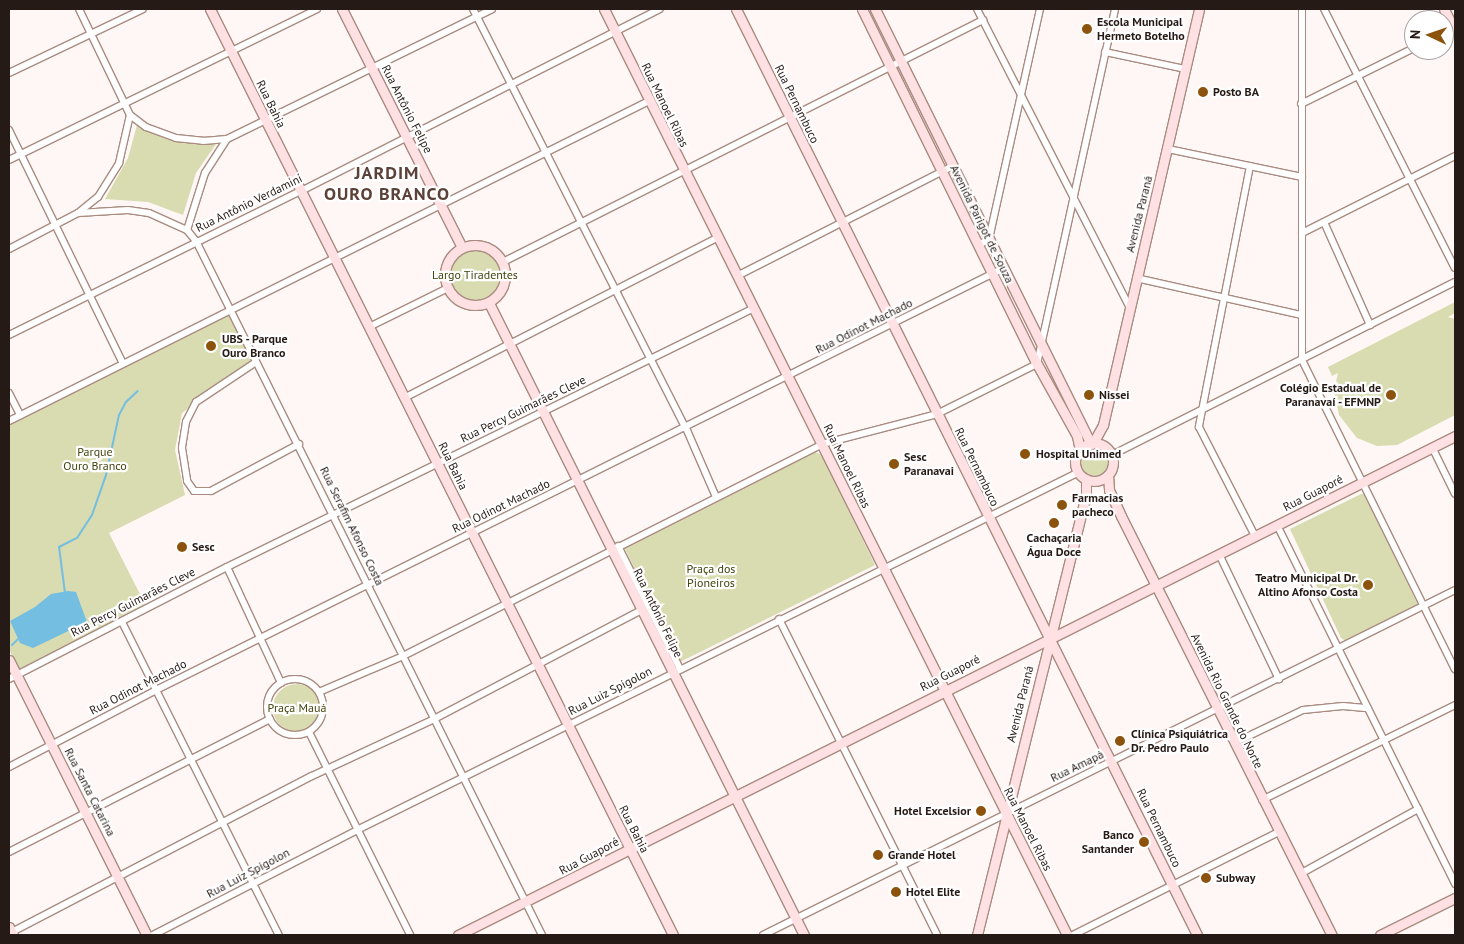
<!DOCTYPE html>
<html>
<head>
<meta charset="utf-8">
<style>
	body { margin:0 }
	#map { position:relative; width:1464px; height:944px; overflow:hidden; background:#fef7f5; font-family:"PT Sans",sans-serif }
	div>[style] { position:absolute }
	.green>* { inset:0; background:#d9dbb0 }
	.round { border-radius:50% }
	.water>* { inset:0; background:#73bee1 }
	.stream>* { height:2px; margin:-1px; padding:0 1px; transform-origin:1px; border-radius:1px; background:#73bee1 }
	.roads { filter:drop-shadow(1px 0 #a98b80) drop-shadow(-1px 0 #a98b80) drop-shadow(0 1px #a98b80) drop-shadow(0 -1px #a98b80) }
	.street>* { height:6px; margin:-3px; padding:0 3px; transform-origin:3px; border-radius:3px; background:#fff }
	.street>.ring { margin:-3px; padding:0; box-sizing:content-box; background:none; border:6px solid #fff; border-radius:50% }
	.secondary>* { height:9px; margin:-4.5px; padding:0 4.5px; transform-origin:4.5px; border-radius:4.5px; background:#ffe1e4 }
	.secondary>.ring { margin:-4.5px; padding:0; box-sizing:content-box; background:none; border:9px solid #ffe1e4; border-radius:50% }
	.dots>* { width:14px; height:14px; translate:-50% -50%; box-sizing:border-box; border:2px solid #fff; border-radius:50% }
	span { translate:-50% -50%; white-space:nowrap; text-align:center; line-height:1.15; -webkit-text-stroke:4.5px #fff; paint-order:stroke }
	.poi-label { font-size:12px; color:#261a16; font-weight:700 }
	.left { translate:0 -50%; text-align:left }
	.right { translate:-100% -50%; text-align:right }
	.street-label { font-size:12px; color:#261a16 }
	.park-label { font-size:12px; color:#454511 }
	.district-label { font-size:18px; color:#5b4137; font-weight:700; letter-spacing:1px }
	.frame { position:absolute; inset:0; border:10px solid #261a16; pointer-events:none }
	.north { position:absolute; left:1404px; top:10px; width:50px; height:50px; box-sizing:border-box; background:#fff; border:1px solid #a8a3a2; border-radius:50%; rotate:273deg; font-size:14px; font-weight:700; line-height:20px; text-align:center; color:#261a16 }
	.north::after { content:''; display:block; margin:auto; width:18px; height:22px; background:#8c530d; clip-path:polygon(50% 0,100% 100%,50% 72%,0 100%) }
</style>
</head>
<body>
<div id="map">
	<div class="green">
		<div style="clip-path:polygon(137px 125px,166px 139px,216px 144px,196px 173px,183px 215px,148px 202px,105px 199px,128px 158px)"></div>
		<div class="round" style="left:450px;top:250px;width:50px;height:50px"></div>
		<div style="clip-path:polygon(1455px 302px,1455px 313px,1448px 317px,1455px 319px,1455px 415px,1397px 445px,1377px 446px,1357px 438px,1339px 415px,1334px 390px,1338px 373px,1332px 376px,1328px 367px)"></div>
		<div style="clip-path:polygon(228px 313px,252px 361px,182px 413px,175px 450px,185px 495px,109px 533px,145px 604px,19px 670px,9px 649px,9px 422px)"></div>
		<div class="round" style="left:1080px;top:448px;width:28px;height:28px"></div>
		<div style="clip-path:polygon(815px 452px,822px 455px,875px 565px,680px 662px,624px 547px)"></div>
		<div style="clip-path:polygon(1361px 494px,1365px 494px,1419px 607px,1346px 641px,1341px 638px,1290px 529px)"></div>
		<div class="round" style="left:273px;top:684px;width:48px;height:48px"></div>
	</div>
	<div class="water">
		<div style="clip-path:polygon(68px 591px,76px 592px,87px 622px,33px 648px,20px 643px,10px 621px,35px 607px,51px 594px)"></div>
	</div>
	<div class="stream">
		<div style="left:65px;top:593px;width:46px;rotate:-97.4deg"></div>
		<div style="left:59px;top:547px;width:20px;rotate:-27deg"></div>
		<div style="left:77px;top:538px;width:27px;rotate:-57deg"></div>
		<div style="left:92px;top:515px;width:42px;rotate:-70.7deg"></div>
		<div style="left:106px;top:475px;width:61px;rotate:-77.8deg"></div>
		<div style="left:119px;top:415px;width:15px;rotate:-62deg"></div>
		<div style="left:126px;top:402px;width:16px;rotate:-43deg"></div>
		<div style="left:12px;top:645px;width:8px;rotate:-45deg"></div>
	</div>
	<div class="roads">
		<div class="street">
			<div style="left:79px;top:9px;width:118px;rotate:64.3deg"></div>
			<div style="left:130px;top:115px;width:20px;rotate:37deg"></div>
			<div style="left:146px;top:127px;width:32px;rotate:20deg"></div>
			<div style="left:176px;top:138px;width:27px;rotate:6deg"></div>
			<div style="left:203px;top:141px;width:24px;rotate:-5deg"></div>
			<div style="left:227px;top:139px;width:295px;rotate:-26.1deg"></div>
			<div style="left:473px;top:9px;width:470px;rotate:63.1deg"></div>
			<div style="left:686px;top:428px;width:75px;rotate:66.5deg"></div>
			<div style="left:977px;top:9px;width:336px;rotate:62.9deg"></div>
			<div style="left:1302px;top:9px;width:351px;rotate:90deg"></div>
			<div style="left:1302px;top:360px;width:345px;rotate:63.7deg"></div>
			<div style="left:1324px;top:9px;width:290px;rotate:63.2deg"></div>
			<div style="left:1444px;top:34px;width:11px;rotate:-27deg"></div>
			<div style="left:1105px;top:52px;width:82px;rotate:12deg"></div>
			<div style="left:9px;top:73px;width:148px;rotate:-25.5deg"></div>
			<div style="left:1301px;top:104px;width:126px;rotate:-26.4deg"></div>
			<div style="left:9px;top:130px;width:260px;rotate:64deg"></div>
			<div style="left:1168px;top:149px;width:137px;rotate:11.8deg"></div>
			<div style="left:9px;top:160px;width:343px;rotate:-26.1deg"></div>
			<div style="left:1250px;top:166px;width:266px;rotate:101.1deg"></div>
			<div style="left:1199px;top:427px;width:123px;rotate:62.8deg"></div>
			<div style="left:78px;top:213px;width:50px;rotate:-3.4deg"></div>
			<div style="left:128px;top:210px;width:21px;rotate:8deg"></div>
			<div style="left:149px;top:213px;width:42px;rotate:24.1deg"></div>
			<div style="left:187px;top:230px;width:14px;rotate:51deg"></div>
			<div style="left:196px;top:241px;width:775px;rotate:63.5deg"></div>
			<div style="left:1324px;top:222px;width:113px;rotate:65.9deg"></div>
			<div style="left:187px;top:230px;width:60px;rotate:-72.5deg"></div>
			<div style="left:205px;top:173px;width:40px;rotate:-57.1deg"></div>
			<div style="left:1302px;top:233px;width:171px;rotate:-26.7deg"></div>
			<div style="left:979px;top:245px;width:12px;rotate:-31deg"></div>
			<div style="left:989px;top:239px;width:236px;rotate:-77.5deg"></div>
			<div style="left:9px;top:249px;width:78px;rotate:-27.6deg"></div>
			<div style="left:78px;top:213px;width:26px;rotate:-39deg"></div>
			<div style="left:98px;top:197px;width:40px;rotate:-58deg"></div>
			<div style="left:119px;top:163px;width:49px;rotate:-77.1deg"></div>
			<div style="left:503px;top:262px;width:538px;rotate:-26.76deg"></div>
			<div style="left:737px;top:276px;width:242px;rotate:-27deg"></div>
			<div style="left:1136px;top:278px;width:170px;rotate:12.6deg"></div>
			<div style="left:369px;top:327px;width:88px;rotate:-26.3deg"></div>
			<div style="left:9px;top:335px;width:326px;rotate:-26.3deg"></div>
			<div style="left:301px;top:191px;width:402px;rotate:-26.9deg"></div>
			<div style="left:256px;top:362px;width:72px;rotate:146.3deg"></div>
			<div style="left:196px;top:402px;width:22px;rotate:117deg"></div>
			<div style="left:186px;top:422px;width:26px;rotate:99deg"></div>
			<div style="left:182px;top:448px;width:33px;rotate:81deg"></div>
			<div style="left:187px;top:481px;width:12px;rotate:55deg"></div>
			<div style="left:194px;top:491px;width:17px"></div>
			<div style="left:211px;top:491px;width:100px;rotate:-28.1deg"></div>
			<div style="left:9px;top:393px;width:25px;rotate:63deg"></div>
			<div style="left:406px;top:397px;width:351px;rotate:-27.1deg"></div>
			<div style="left:9px;top:421px;width:716px;rotate:-26.57deg"></div>
			<div style="left:1432px;top:447px;width:52px;rotate:63.9deg"></div>
			<div style="left:1112px;top:455px;width:384px;rotate:-26.8deg"></div>
			<div style="left:1277px;top:525px;width:401px;rotate:63.6deg"></div>
			<div style="left:618px;top:546px;width:138px;rotate:63.2deg"></div>
			<div style="left:1219px;top:554px;width:139px;rotate:64.4deg"></div>
			<div style="left:227px;top:567px;width:128px;rotate:65deg"></div>
			<div style="left:779px;top:619px;width:353px;rotate:63.4deg"></div>
			<div style="left:122px;top:622px;width:350px;rotate:63.4deg"></div>
			<div class="ring" style="left:267px;top:679px;width:50px;height:50px"></div>
			<div style="left:9px;top:679px;width:245px;rotate:-27.2deg"></div>
			<div style="left:227px;top:567px;width:587px;rotate:-26.17deg"></div>
			<div style="left:319px;top:692px;width:91px;rotate:-23.2deg"></div>
			<div style="left:403px;top:656px;width:470px;rotate:-26.8deg"></div>
			<div style="left:822px;top:444px;width:119px;rotate:-14.6deg"></div>
			<div style="left:937px;top:414px;width:112px;rotate:-26.6deg"></div>
			<div style="left:1037px;top:364px;width:363px;rotate:-77.6deg"></div>
			<div style="left:309px;top:732px;width:227px;rotate:63.5deg"></div>
			<div style="left:1234px;top:743px;width:76px;rotate:-25.6deg"></div>
			<div style="left:1303px;top:710px;width:40px;rotate:-5.7deg"></div>
			<div style="left:1343px;top:706px;width:25px;rotate:5deg"></div>
			<div style="left:9px;top:767px;width:166px;rotate:-27.6deg"></div>
			<div style="left:156px;top:690px;width:947px;rotate:-26.46deg"></div>
			<div style="left:1262px;top:800px;width:215px;rotate:-26.2deg"></div>
			<div style="left:9px;top:852px;width:293px;rotate:-27deg"></div>
			<div style="left:1300px;top:874px;width:135px;rotate:-28.8deg"></div>
			<div style="left:10px;top:933px;width:340px;rotate:-27.5deg"></div>
			<div style="left:312px;top:776px;width:135px;rotate:-25deg"></div>
			<div style="left:434px;top:719px;width:235px;rotate:-27.7deg"></div>
			<div style="left:153px;top:935px;width:229px;rotate:-27.2deg"></div>
			<div style="left:357px;top:830px;width:806px;rotate:-26.37deg"></div>
			<div style="left:763px;top:935px;width:773px;rotate:-26.5deg"></div>
			<div style="left:1073px;top:935px;width:230px;rotate:-26.6deg"></div>
		</div>
		<div class="secondary">
			<div style="left:210px;top:9px;width:1035px;rotate:63.43deg"></div>
			<div style="left:342px;top:9px;width:267px;rotate:63.3deg"></div>
			<div style="left:604px;top:9px;width:1035px;rotate:63.43deg"></div>
			<div style="left:736px;top:9px;width:1034px;rotate:63.53deg"></div>
			<div style="left:862px;top:9px;width:396px;rotate:63.8deg"></div>
			<div style="left:1037px;top:364px;width:82px;rotate:60.9deg"></div>
			<div style="left:1077px;top:436px;width:14px;rotate:78deg"></div>
			<div style="left:875px;top:9px;width:486px;rotate:63.6deg"></div>
			<div style="left:1444px;top:9px;width:25px;rotate:64deg"></div>
			<div class="ring" style="left:445px;top:245px;width:51px;height:51px"></div>
			<div style="left:489px;top:303px;width:706px;rotate:63.51deg"></div>
			<div style="left:1093px;top:443px;width:21px;rotate:-61deg"></div>
			<div style="left:1103px;top:425px;width:427px;rotate:-77deg"></div>
			<div class="ring" style="left:1075px;top:443px;width:29px;height:29px"></div>
			<div style="left:1108px;top:475px;width:15px;rotate:86deg"></div>
			<div style="left:1109px;top:490px;width:29px;rotate:65deg"></div>
			<div style="left:1121px;top:516px;width:469px;rotate:63.3deg"></div>
			<div style="left:9px;top:660px;width:308px;rotate:63.4deg"></div>
			<div style="left:9px;top:927px;width:9px;rotate:63deg"></div>
			<div style="left:458px;top:935px;width:1115px;rotate:-26.59deg"></div>
			<div style="left:977px;top:935px;width:454px;rotate:-76.1deg"></div>
			<div style="left:1086px;top:494px;width:15px;rotate:-90deg"></div>
			<div style="left:1380px;top:935px;width:84px;rotate:-26.3deg"></div>
		</div>
	</div>
	<div class="dots">
		<div style="left:1087px;top:29px;background:#8c530d"></div>
		<div style="left:1203px;top:92px;background:#8c530d"></div>
		<div style="left:211px;top:346px;background:#8c530d"></div>
		<div style="left:1089px;top:395px;background:#8c530d"></div>
		<div style="left:1391px;top:395px;background:#8c530d"></div>
		<div style="left:1025px;top:454px;background:#8c530d"></div>
		<div style="left:894px;top:464px;background:#8c530d"></div>
		<div style="left:1062px;top:505px;background:#8c530d"></div>
		<div style="left:1054px;top:523px;background:#8c530d"></div>
		<div style="left:182px;top:547px;background:#8c530d"></div>
		<div style="left:1368px;top:585px;background:#8c530d"></div>
		<div style="left:1120px;top:741px;background:#8c530d"></div>
		<div style="left:981px;top:811px;background:#8c530d"></div>
		<div style="left:1144px;top:842px;background:#8c530d"></div>
		<div style="left:878px;top:855px;background:#8c530d"></div>
		<div style="left:1206px;top:878px;background:#8c530d"></div>
		<div style="left:896px;top:892px;background:#8c530d"></div>
	</div>
	<div class="poi-label">
		<span class="left" style="left:1097px;top:29px">Escola Municipal<br>Hermeto Botelho</span>
		<span class="left" style="left:1213px;top:92px">Posto BA</span>
		<span class="left" style="left:222px;top:346px">UBS - Parque<br>Ouro Branco</span>
		<span class="right" style="left:1381px;top:395px">Colégio Estadual de<br>Paranavaí - EFMNP</span>
		<span class="left" style="left:1099px;top:395px">Nissei</span>
		<span class="left" style="left:1036px;top:454px">Hospital Unimed</span>
		<span class="left" style="left:904px;top:464px">Sesc<br>Paranavai</span>
		<span class="left" style="left:1072px;top:505px">Farmacias<br>pacheco</span>
		<span style="left:1054px;top:545px">Cachaçaria<br>Água Doce</span>
		<span class="left" style="left:192px;top:547px">Sesc</span>
		<span class="right" style="left:1358px;top:585px">Teatro Municipal Dr.<br>Altino Afonso Costa</span>
		<span class="left" style="left:1131px;top:741px">Clínica Psiquiátrica<br>Dr. Pedro Paulo</span>
		<span class="right" style="left:971px;top:811px">Hotel Excelsior</span>
		<span class="right" style="left:1134px;top:842px">Banco<br>Santander</span>
		<span class="left" style="left:888px;top:855px">Grande Hotel</span>
		<span class="left" style="left:1216px;top:878px">Subway</span>
		<span class="left" style="left:906px;top:892px">Hotel Elite</span>
	</div>
	<div class="street-label">
		<span style="left:271px;top:104px;rotate:64deg">Rua Bahia</span>
		<span style="left:797px;top:104px;rotate:64deg">Rua Pernambuco</span>
		<span style="left:665px;top:105px;rotate:64deg">Rua Manoel Ribas</span>
		<span style="left:407px;top:109px;rotate:63deg">Rua Antônio Felipe</span>
		<span style="left:249px;top:203px;rotate:-26deg">Rua Antônio Verdamini</span>
		<span style="left:1139px;top:214px;rotate:-76deg">Avenida Paraná</span>
		<span style="left:982px;top:224px;rotate:64deg">Avenida Parigot de Souza</span>
		<span style="left:864px;top:326px;rotate:-27deg">Rua Odinot Machado</span>
		<span style="left:523px;top:409px;rotate:-26deg">Rua Percy Guimarães Cleve</span>
		<span style="left:453px;top:466px;rotate:64deg">Rua Bahia</span>
		<span style="left:847px;top:466px;rotate:64deg">Rua Manoel Ribas</span>
		<span style="left:977px;top:467px;rotate:64deg">Rua Pernambuco</span>
		<span style="left:1313px;top:493px;rotate:-27deg">Rua Guaporé</span>
		<span style="left:501px;top:506px;rotate:-26deg">Rua Odinot Machado</span>
		<span style="left:352px;top:526px;rotate:64deg">Rua Serafim Afonso Costa</span>
		<span style="left:133px;top:602px;rotate:-27deg">Rua Percy Guimarães Cleve</span>
		<span style="left:658px;top:613px;rotate:64deg">Rua Antônio Felipe</span>
		<span style="left:950px;top:673px;rotate:-27deg">Rua Guaporé</span>
		<span style="left:138px;top:687px;rotate:-27deg">Rua Odinot Machado</span>
		<span style="left:610px;top:691px;rotate:-27deg">Rua Luiz Spigolon</span>
		<span style="left:1227px;top:701px;rotate:64deg">Avenida Rio Grande do Norte</span>
		<span style="left:1020px;top:704px;rotate:-76deg">Avenida Paraná</span>
		<span style="left:1077px;top:766px;rotate:-26deg">Rua Amapá</span>
		<span style="left:90px;top:792px;rotate:63deg">Rua Santa Catarina</span>
		<span style="left:1159px;top:828px;rotate:64deg">Rua Pernambuco</span>
		<span style="left:634px;top:829px;rotate:63deg">Rua Bahia</span>
		<span style="left:1028px;top:829px;rotate:63deg">Rua Manoel Ribas</span>
		<span style="left:589px;top:856px;rotate:-28deg">Rua Guaporé</span>
		<span style="left:248px;top:873px;rotate:-28deg">Rua Luiz Spigolon</span>
	</div>
	<div class="park-label">
		<span style="left:475px;top:275px">Largo Tiradentes</span>
		<span style="left:95px;top:459px">Parque<br>Ouro Branco</span>
		<span style="left:711px;top:576px">Praça dos<br>Pioneiros</span>
		<span style="left:297px;top:708px">Praça Mauá</span>
	</div>
	<div class="district-label">
		<span style="left:387px;top:184px">JARDIM<br>OURO BRANCO</span>
	</div>
	<div class="frame"></div>
	<div class="north">N</div>
</div>
</body>
</html>
